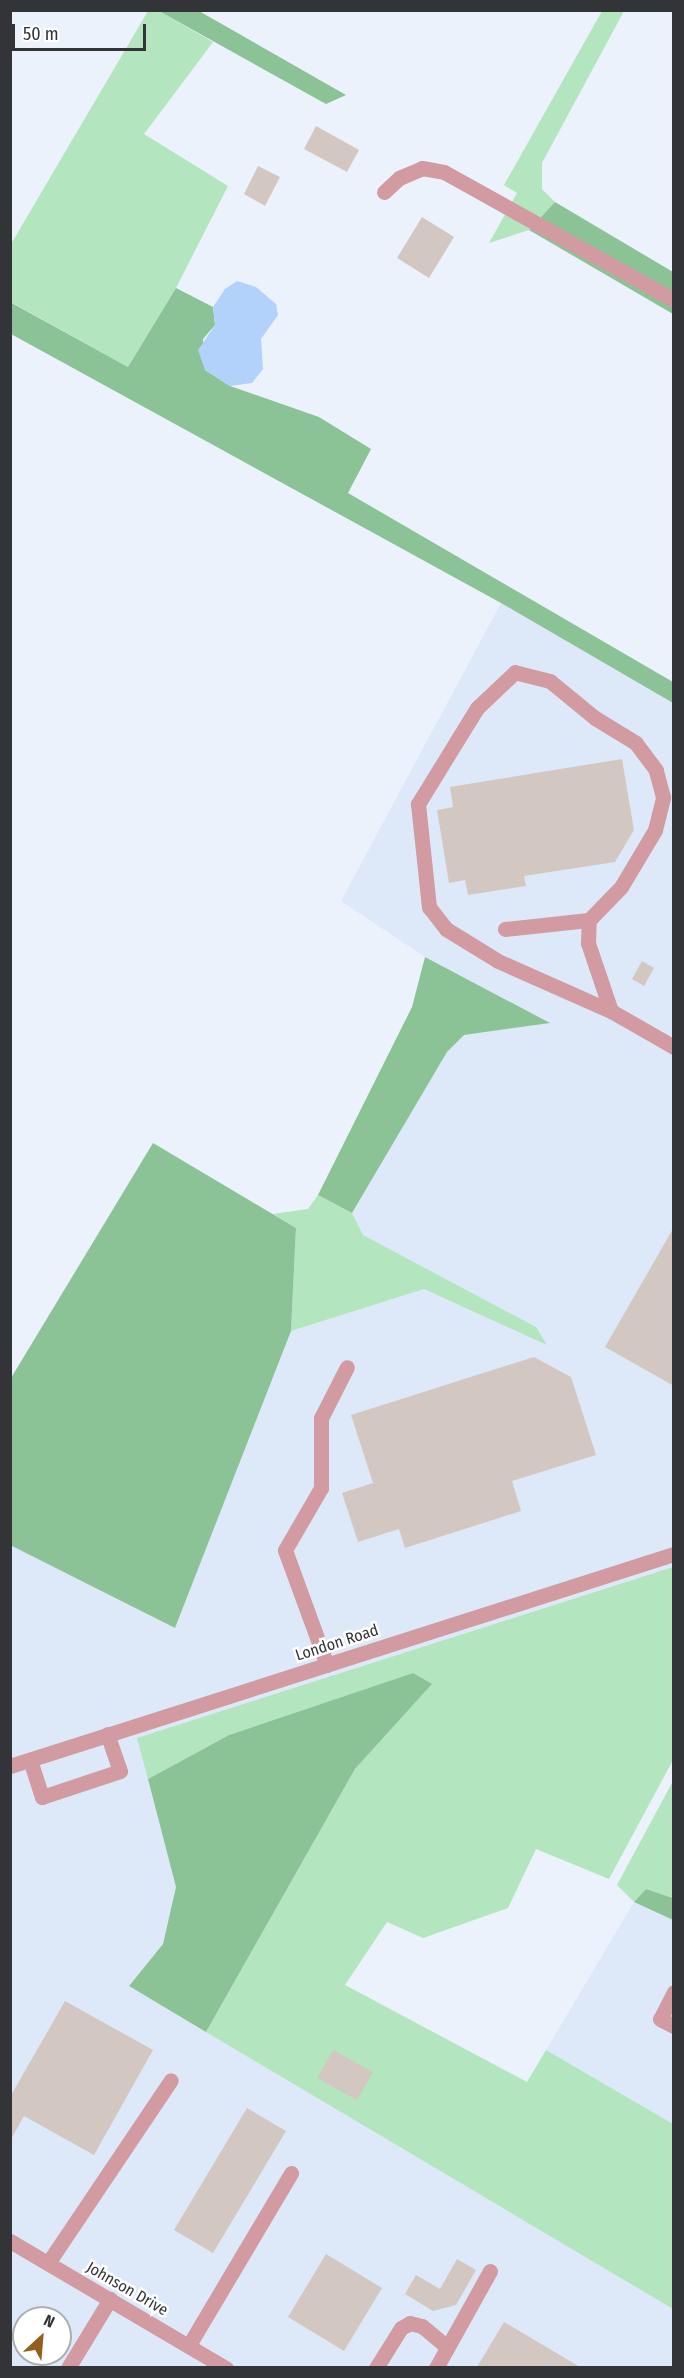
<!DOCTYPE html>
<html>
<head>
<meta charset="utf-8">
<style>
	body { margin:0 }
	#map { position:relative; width:684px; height:2378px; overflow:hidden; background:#ebf2fc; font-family:"Fira Sans Condensed",sans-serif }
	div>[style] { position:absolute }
	.built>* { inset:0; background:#dde8f9 }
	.green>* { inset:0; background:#b3e5be }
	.forest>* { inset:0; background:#8bc397 }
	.water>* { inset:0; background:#b2d1fb }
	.building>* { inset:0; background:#d3c8c1 }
	.minor>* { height:15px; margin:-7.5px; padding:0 7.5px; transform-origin:7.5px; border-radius:7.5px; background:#d19ba1 }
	span { translate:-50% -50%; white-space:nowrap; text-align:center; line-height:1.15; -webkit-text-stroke:5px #fff; paint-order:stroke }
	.street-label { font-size:16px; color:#323438 }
	.frame { position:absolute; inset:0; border:12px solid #323438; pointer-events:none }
	.north { position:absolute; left:12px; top:2306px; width:60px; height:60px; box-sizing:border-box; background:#fff; border:2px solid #adaeaf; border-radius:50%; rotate:26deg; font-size:16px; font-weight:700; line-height:24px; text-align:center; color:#323438 }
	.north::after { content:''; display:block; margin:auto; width:21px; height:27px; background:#975d1c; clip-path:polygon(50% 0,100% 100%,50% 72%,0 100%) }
	.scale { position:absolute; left:12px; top:24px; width:134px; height:27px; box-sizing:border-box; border:3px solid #323438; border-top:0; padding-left:8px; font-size:18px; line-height:21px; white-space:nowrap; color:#323438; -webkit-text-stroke:4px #fff; paint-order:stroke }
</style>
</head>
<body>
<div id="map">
	<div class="built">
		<div style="clip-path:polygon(evenodd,501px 603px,673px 703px,673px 1567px,138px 1738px,176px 1887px,163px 1944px,129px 1986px,673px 2309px,673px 2367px,11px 2367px,10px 1545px,175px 1628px,291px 1331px,424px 1289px,546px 1344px,536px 1327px,363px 1235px,352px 1213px,447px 1052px,464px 1035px,549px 1023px,425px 957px,341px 901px,501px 603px,24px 2318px,60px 2318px,60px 2354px,24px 2354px,24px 2318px)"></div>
		<div style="clip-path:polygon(634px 1902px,673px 1920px,673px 2124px,546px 2050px)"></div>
	</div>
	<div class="green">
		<div style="clip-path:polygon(148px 11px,159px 11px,213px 42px,144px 134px,228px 186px,176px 288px,128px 367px,11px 302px,11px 244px)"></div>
		<div style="clip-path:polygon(602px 11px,624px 11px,542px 163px,542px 189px,555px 202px,529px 230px,489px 243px,517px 193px,504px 185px)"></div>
		<div style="clip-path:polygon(318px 1195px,352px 1213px,363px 1235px,536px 1327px,547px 1345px,424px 1289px,291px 1331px,296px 1228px,273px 1214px,308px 1209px)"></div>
		<div style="clip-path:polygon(673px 1567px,673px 1760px,609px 1879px,536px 1849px,508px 1908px,423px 1938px,387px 1922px,345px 1985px,527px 2082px,546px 2050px,673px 2124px,673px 2309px,206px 2032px,355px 1769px,431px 1685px,413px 1673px,229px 1735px,148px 1779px,137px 1738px)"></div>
		<div style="clip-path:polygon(673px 1781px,673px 1898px,646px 1889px,634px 1902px,617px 1885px)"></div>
	</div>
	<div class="forest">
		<div style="clip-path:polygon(159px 11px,199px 11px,346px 95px,326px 104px)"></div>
		<div style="clip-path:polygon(555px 202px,673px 272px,673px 314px,529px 230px)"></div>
		<div style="clip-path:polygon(176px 288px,213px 307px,215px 325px,203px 339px,205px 370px,230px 386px,319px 417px,371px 449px,348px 493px,673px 682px,673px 703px,501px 603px,11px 334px,10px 302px,128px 367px)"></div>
		<div style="clip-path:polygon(425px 957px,550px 1023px,464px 1035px,447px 1052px,352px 1213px,318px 1195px,412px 1007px)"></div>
		<div style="clip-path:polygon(153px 1143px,296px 1228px,291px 1331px,175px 1628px,10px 1545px,11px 1378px)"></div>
		<div style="clip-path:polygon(413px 1673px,432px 1684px,355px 1769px,206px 2032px,129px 1986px,163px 1944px,176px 1887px,148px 1779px,229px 1735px)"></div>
		<div style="clip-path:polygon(646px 1889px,673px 1898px,673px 1920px,634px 1902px)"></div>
	</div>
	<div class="water">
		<div style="clip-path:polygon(237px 281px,256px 287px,276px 304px,278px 315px,261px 339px,263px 369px,252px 383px,230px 386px,205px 370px,198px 350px,215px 325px,213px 307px,225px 289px)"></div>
	</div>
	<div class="building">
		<div style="clip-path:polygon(316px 126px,359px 150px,347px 172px,304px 149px)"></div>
		<div style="clip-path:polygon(258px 166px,280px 177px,265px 206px,244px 194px)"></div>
		<div style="clip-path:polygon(422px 217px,454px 237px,429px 278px,397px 258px)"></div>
		<div style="clip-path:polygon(622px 759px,634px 830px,615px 862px,524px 876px,526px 886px,468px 895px,465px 880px,449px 883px,437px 810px,453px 807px,450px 787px)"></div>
		<div style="clip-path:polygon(642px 961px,654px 968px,644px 986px,632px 979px)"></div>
		<div style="clip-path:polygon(674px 1227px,674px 1386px,605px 1347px)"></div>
		<div style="clip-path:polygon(534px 1357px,571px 1377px,596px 1455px,512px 1481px,521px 1511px,405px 1548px,399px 1529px,358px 1542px,342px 1493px,373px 1483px,351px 1415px)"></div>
		<div style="clip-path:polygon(65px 2001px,153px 2050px,94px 2155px,24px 2116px,10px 2141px,10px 2097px)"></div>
		<div style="clip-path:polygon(333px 2050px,373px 2072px,357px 2100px,317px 2078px)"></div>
		<div style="clip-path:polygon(247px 2108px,286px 2131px,213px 2253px,174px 2230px)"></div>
		<div style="clip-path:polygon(326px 2254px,382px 2288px,344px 2351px,288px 2317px)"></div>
		<div style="clip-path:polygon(457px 2259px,476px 2270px,456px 2305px,433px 2311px,405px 2294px,416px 2275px,440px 2289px)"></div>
		<div style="clip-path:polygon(504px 2322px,580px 2367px,477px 2367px)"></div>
	</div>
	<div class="minor">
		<div style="left:384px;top:192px;width:21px;rotate:-43deg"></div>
		<div style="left:399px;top:178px;width:25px;rotate:-23deg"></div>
		<div style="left:422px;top:168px;width:22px;rotate:10deg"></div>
		<div style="left:444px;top:172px;width:263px;rotate:29.1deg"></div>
		<div style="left:505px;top:929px;width:84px;rotate:-6.1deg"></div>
		<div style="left:611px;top:1011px;width:72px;rotate:-108.7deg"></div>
		<div style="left:588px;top:943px;width:23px;rotate:-88deg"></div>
		<div style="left:589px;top:920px;width:46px;rotate:-45.9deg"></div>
		<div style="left:621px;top:887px;width:66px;rotate:-59.2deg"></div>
		<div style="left:655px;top:830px;width:34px;rotate:-76deg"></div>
		<div style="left:663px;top:797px;width:28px;rotate:-105deg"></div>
		<div style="left:656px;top:770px;width:34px;rotate:-127deg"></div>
		<div style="left:636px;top:743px;width:48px;rotate:-148.6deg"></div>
		<div style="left:595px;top:718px;width:58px;rotate:-140.6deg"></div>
		<div style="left:550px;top:681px;width:36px;rotate:-166deg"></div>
		<div style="left:515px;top:672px;width:52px;rotate:136.5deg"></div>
		<div style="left:477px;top:708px;width:113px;rotate:121.6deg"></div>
		<div style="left:418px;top:804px;width:104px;rotate:83.9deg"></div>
		<div style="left:429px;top:907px;width:28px;rotate:52deg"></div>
		<div style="left:446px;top:929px;width:61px;rotate:31.6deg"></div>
		<div style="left:498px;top:961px;width:124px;rotate:23.9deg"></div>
		<div style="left:611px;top:1011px;width:73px;rotate:29.7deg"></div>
		<div style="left:327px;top:1665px;width:122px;rotate:-110.1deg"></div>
		<div style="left:285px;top:1550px;width:72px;rotate:-59.9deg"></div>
		<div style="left:321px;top:1488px;width:70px;rotate:-90deg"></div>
		<div style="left:321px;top:1418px;width:57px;rotate:-63deg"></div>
		<div style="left:30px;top:1760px;width:39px;rotate:72deg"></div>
		<div style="left:42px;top:1797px;width:82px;rotate:-18.4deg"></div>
		<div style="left:120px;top:1771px;width:39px;rotate:-109deg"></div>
		<div style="left:10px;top:1766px;width:697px;rotate:-17.71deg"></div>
		<div style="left:674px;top:1992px;width:30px;rotate:117deg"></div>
		<div style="left:660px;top:2019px;width:16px;rotate:27deg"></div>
		<div style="left:10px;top:2241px;width:251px;rotate:30.5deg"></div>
		<div style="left:48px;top:2263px;width:220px;rotate:-56.1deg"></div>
		<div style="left:189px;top:2345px;width:200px;rotate:-59.3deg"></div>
		<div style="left:68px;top:2368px;width:81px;rotate:-58.7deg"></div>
		<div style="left:376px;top:2368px;width:47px;rotate:-58deg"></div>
		<div style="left:401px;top:2328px;width:10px;rotate:-29deg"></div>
		<div style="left:410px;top:2323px;width:12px;rotate:14deg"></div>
		<div style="left:422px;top:2326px;width:33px;rotate:40deg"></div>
		<div style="left:436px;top:2368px;width:111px;rotate:-60.9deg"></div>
	</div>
	<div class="street-label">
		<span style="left:337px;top:1643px;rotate:-18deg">London Road</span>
		<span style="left:127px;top:2289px;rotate:30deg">Johnson Drive</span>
	</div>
	<div class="frame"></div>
	<div class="north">N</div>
	<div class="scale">50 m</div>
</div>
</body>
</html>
